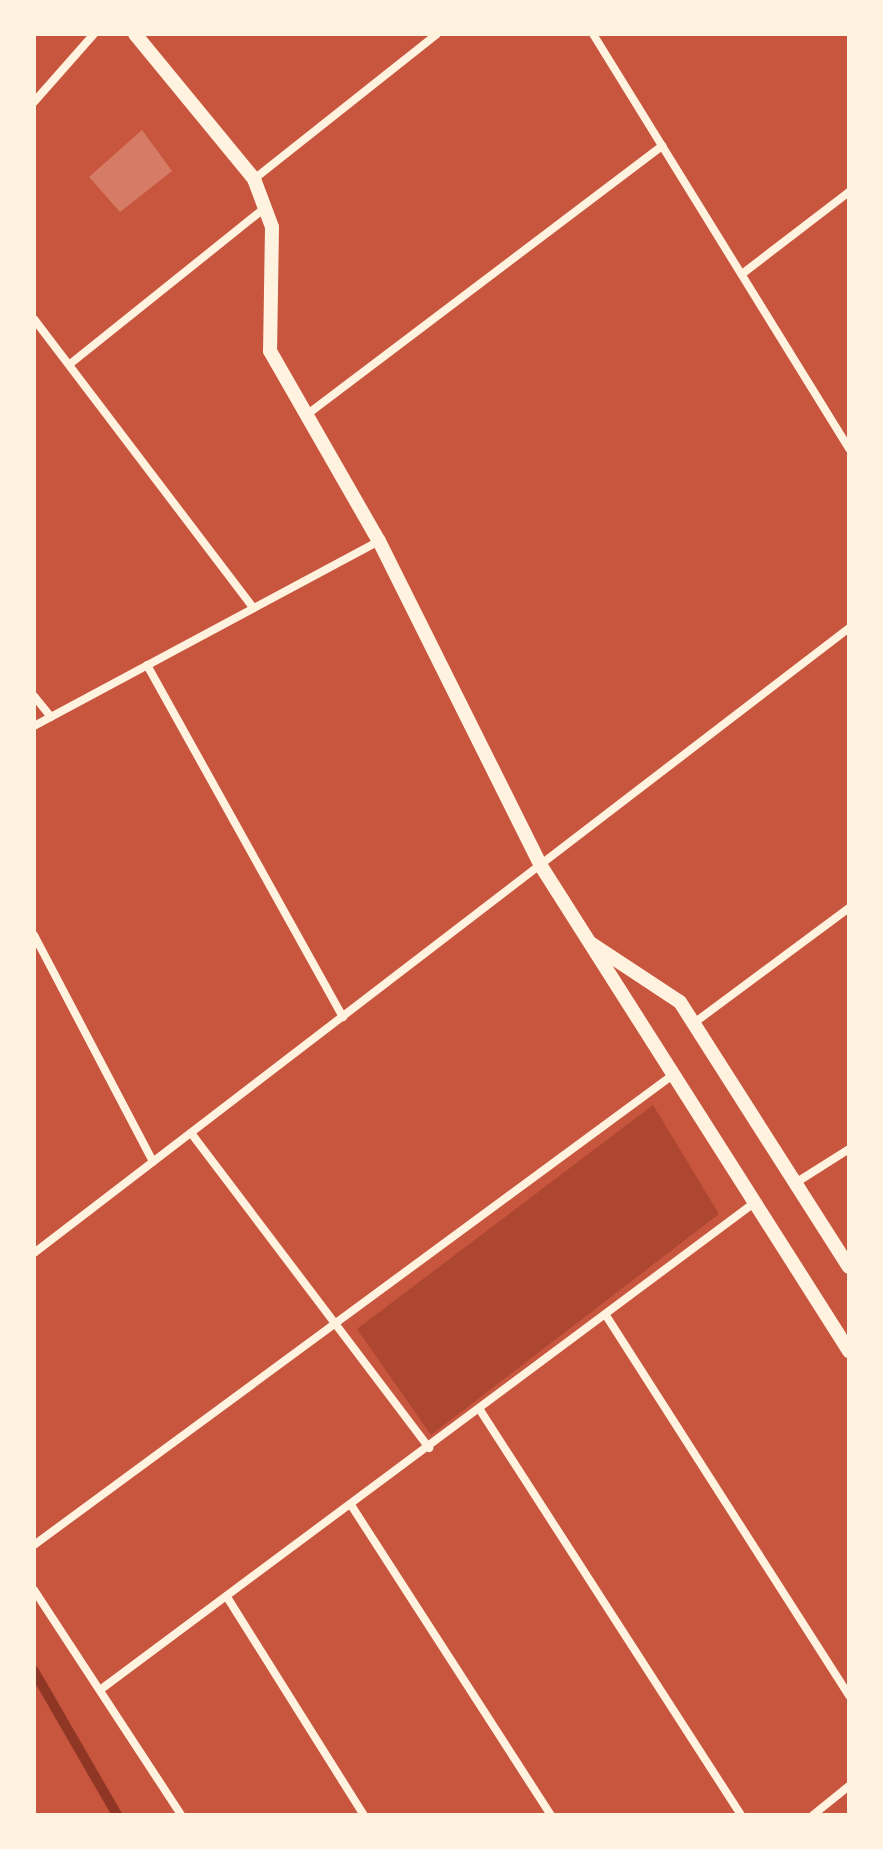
<!DOCTYPE html>
<html>
<head>
<meta charset="utf-8">
<style>
	body { margin:0 }
	#map { position:relative; width:883px; height:1849px; overflow:hidden; background:#c8553d; font-family:Arial,sans-serif }
	div>[style] { position:absolute }
	.green>* { inset:0; background:#ae4732 }
	.stream>* { height:10px; margin:-5px; padding:0 5px; transform-origin:5px; border-radius:5px; background:#8f3625 }
	.building>* { inset:0; background:#d67c66 }
	.minor>* { height:8px; margin:-4px; padding:0 4px; transform-origin:4px; border-radius:4px; background:#fff3e0 }
	.tertiary>* { height:14px; margin:-7px; padding:0 7px; transform-origin:7px; border-radius:7px; background:#fff3e0 }
	span { translate:-50% -50%; white-space:nowrap; text-align:center; line-height:1.15; -webkit-text-stroke:8px #fff3e0; paint-order:stroke }
	.frame { position:absolute; inset:0; border:36px solid #fff3e0; pointer-events:none }
</style>
</head>
<body>
<div id="map">
	<div class="green">
		<div style="clip-path:polygon(653px 1105px,719px 1214px,431px 1435px,357px 1329px)"></div>
	</div>
	<div class="stream">
		<div style="left:34px;top:1671px;width:166px;rotate:60deg"></div>
	</div>
	<div class="building">
		<div style="clip-path:polygon(142px 130px,172px 171px,120px 212px,89px 177px)"></div>
	</div>
	<div class="minor">
		<div style="left:593px;top:34px;width:488px;rotate:58.3deg"></div>
		<div style="left:34px;top:102px;width:91px;rotate:-48.6deg"></div>
		<div style="left:254px;top:179px;width:233px;rotate:-38.4deg"></div>
		<div style="left:742px;top:274px;width:135px;rotate:-37.5deg"></div>
		<div style="left:34px;top:319px;width:363px;rotate:52.8deg"></div>
		<div style="left:70px;top:364px;width:251px;rotate:-38.7deg"></div>
		<div style="left:309px;top:413px;width:443px;rotate:-37.1deg"></div>
		<div style="left:147px;top:665px;width:403px;rotate:60.9deg"></div>
		<div style="left:34px;top:696px;width:27px;rotate:51deg"></div>
		<div style="left:34px;top:726px;width:391px;rotate:-28.2deg"></div>
		<div style="left:34px;top:935px;width:256px;rotate:62.3deg"></div>
		<div style="left:694px;top:1023px;width:193px;rotate:-36.6deg"></div>
		<div style="left:191px;top:1133px;width:395px;rotate:52.9deg"></div>
		<div style="left:797px;top:1182px;width:62px;rotate:-32.4deg"></div>
		<div style="left:34px;top:1253px;width:1027px;rotate:-37.48deg"></div>
		<div style="left:607px;top:1317px;width:450px;rotate:57.4deg"></div>
		<div style="left:480px;top:1410px;width:482px;rotate:57.2deg"></div>
		<div style="left:351px;top:1505px;width:369px;rotate:57.2deg"></div>
		<div style="left:34px;top:1545px;width:793px;rotate:-36.34deg"></div>
		<div style="left:34px;top:1590px;width:269px;rotate:56.8deg"></div>
		<div style="left:227px;top:1597px;width:257px;rotate:57.9deg"></div>
		<div style="left:104px;top:1687px;width:810px;rotate:-36.67deg"></div>
		<div style="left:813px;top:1815px;width:46px;rotate:-38.9deg"></div>
	</div>
	<div class="tertiary">
		<div style="left:135px;top:34px;width:188px;rotate:50.6deg"></div>
		<div style="left:254px;top:179px;width:51px;rotate:69.4deg"></div>
		<div style="left:272px;top:227px;width:124px;rotate:90.9deg"></div>
		<div style="left:270px;top:351px;width:219px;rotate:60.2deg"></div>
		<div style="left:379px;top:541px;width:363px;rotate:63.5deg"></div>
		<div style="left:541px;top:866px;width:575px;rotate:57.58deg"></div>
		<div style="left:592px;top:944px;width:105px;rotate:33.4deg"></div>
		<div style="left:680px;top:1002px;width:314px;rotate:57.5deg"></div>
	</div>
	<div class="frame"></div>
</div>
</body>
</html>
